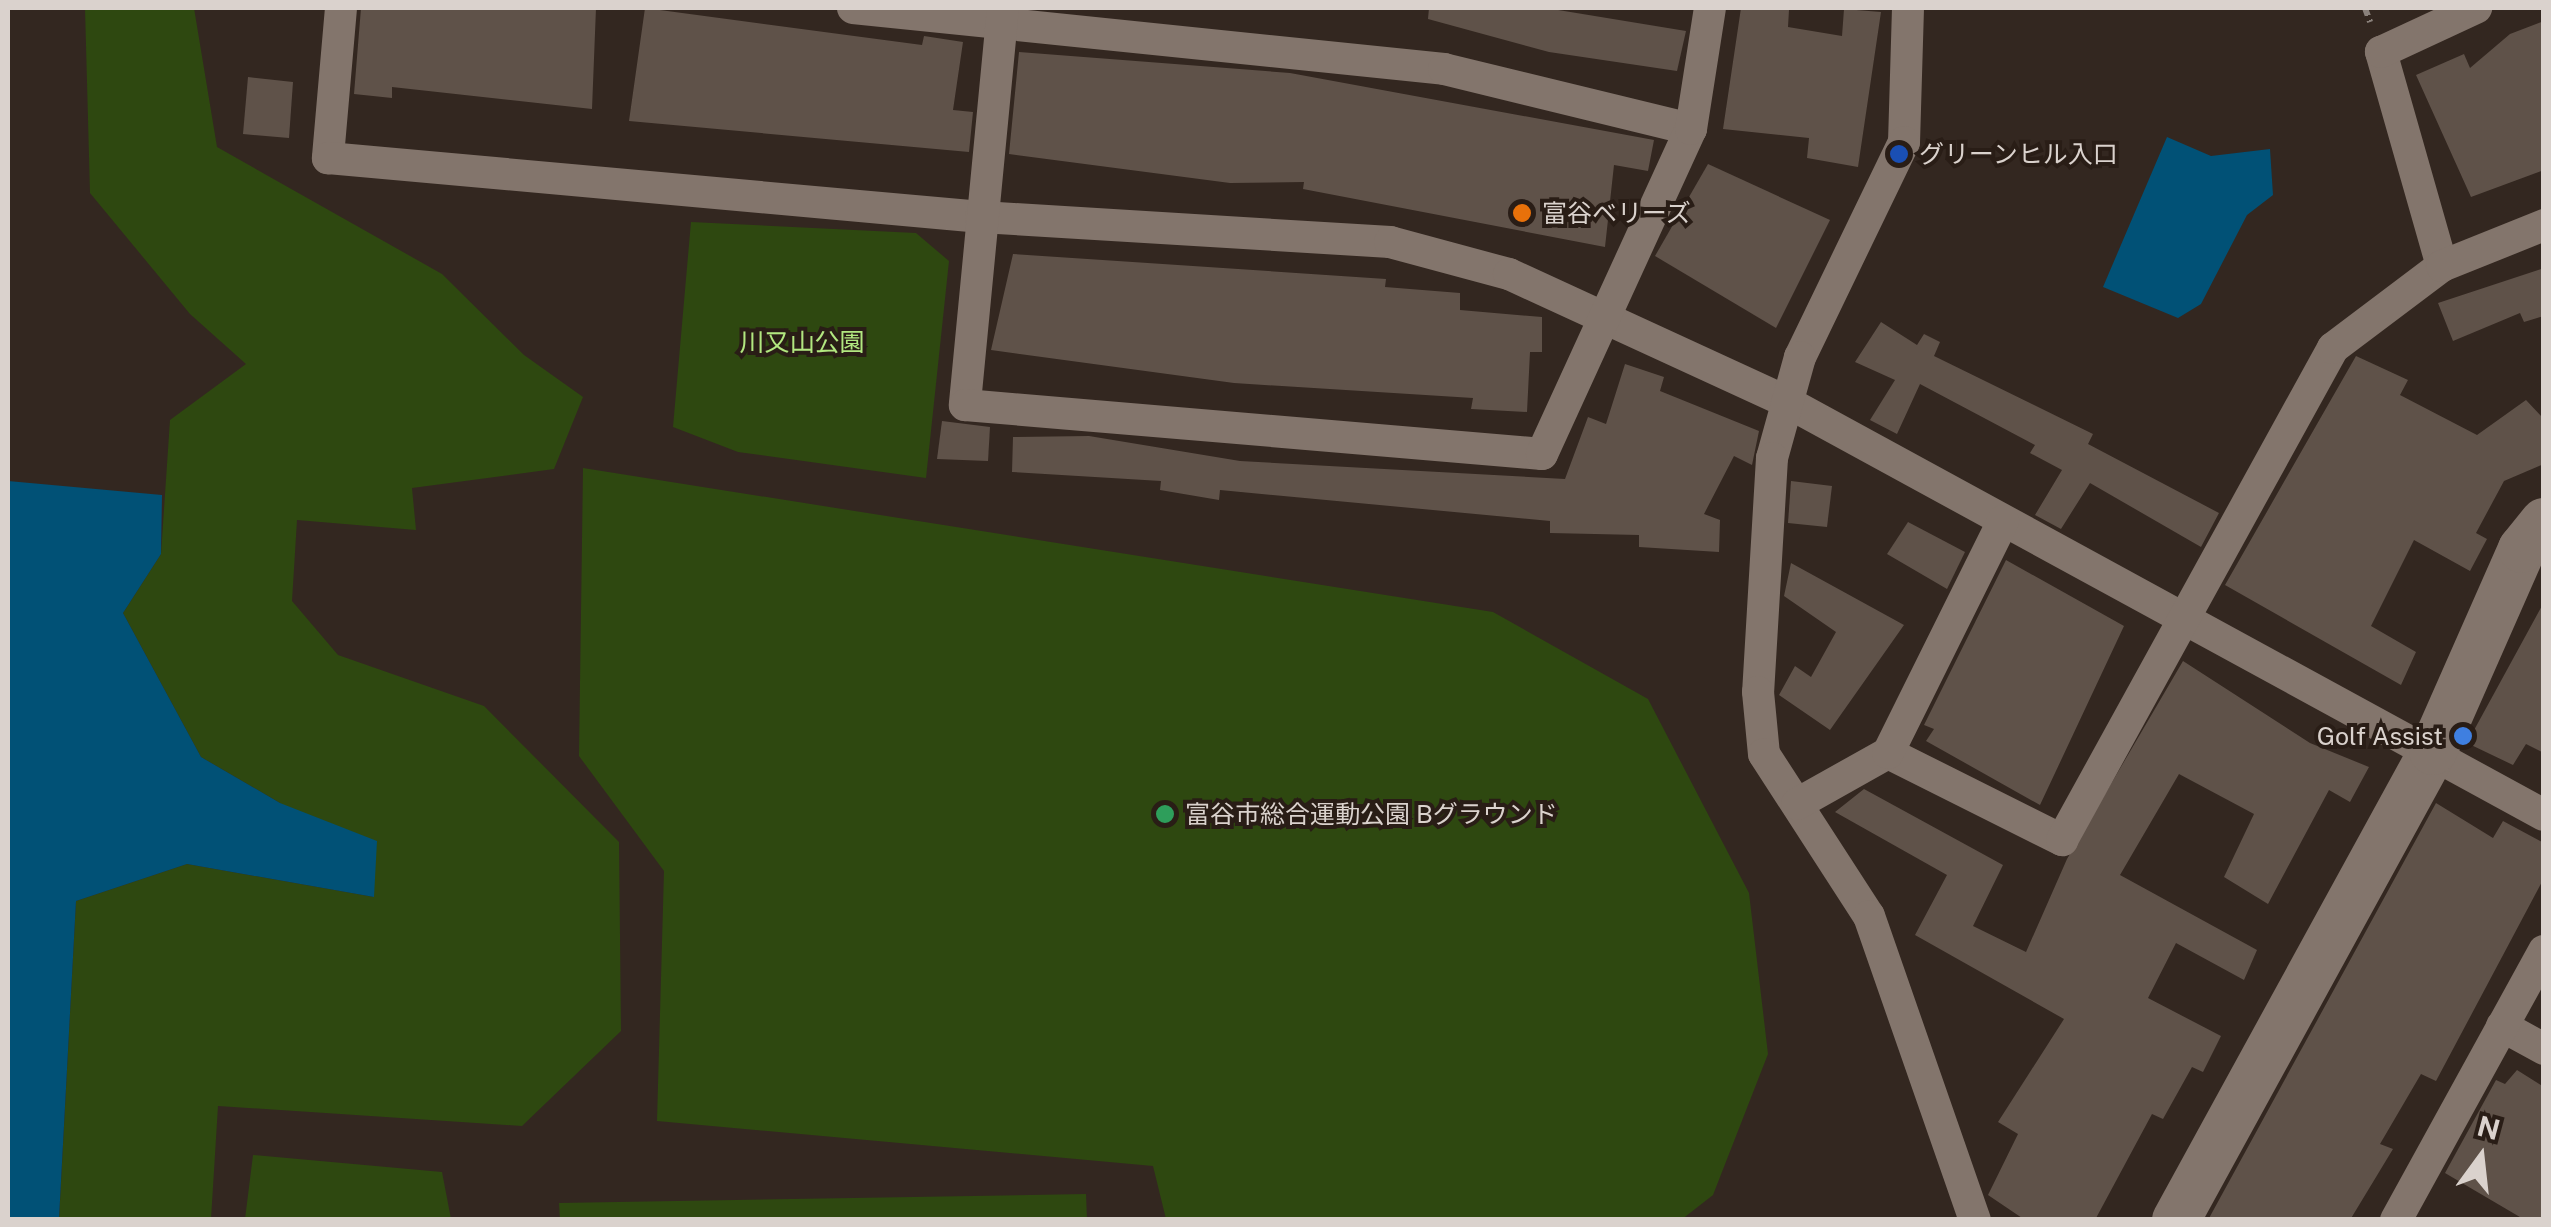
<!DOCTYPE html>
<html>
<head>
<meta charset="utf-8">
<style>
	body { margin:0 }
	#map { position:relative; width:2551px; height:1227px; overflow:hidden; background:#332720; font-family:"Public Sans","Noto Sans JP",sans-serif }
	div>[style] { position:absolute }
	.green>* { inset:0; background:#2e4810 }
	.water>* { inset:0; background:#015176 }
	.building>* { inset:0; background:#5f5249 }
	.path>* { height:6px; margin-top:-3px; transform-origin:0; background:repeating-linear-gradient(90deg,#8a817b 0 8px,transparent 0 13px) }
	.street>* { height:32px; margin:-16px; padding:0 16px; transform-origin:16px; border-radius:16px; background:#83756c }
	.secondary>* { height:48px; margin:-24px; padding:0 24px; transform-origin:24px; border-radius:24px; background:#83756c }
	.dots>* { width:28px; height:28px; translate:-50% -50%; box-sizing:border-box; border:5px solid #291d16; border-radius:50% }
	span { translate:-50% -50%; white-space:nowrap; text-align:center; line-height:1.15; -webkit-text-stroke:8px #291d16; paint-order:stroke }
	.poi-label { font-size:25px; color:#dad2cd }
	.left { translate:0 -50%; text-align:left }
	.right { translate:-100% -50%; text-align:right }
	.park-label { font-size:25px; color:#b2e780 }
	.frame { position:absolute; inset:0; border:10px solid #dad2cd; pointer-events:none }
	.north { position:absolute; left:2431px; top:1107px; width:100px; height:100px; -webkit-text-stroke:8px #291d16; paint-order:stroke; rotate:15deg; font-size:28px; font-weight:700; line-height:40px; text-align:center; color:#dad2cd }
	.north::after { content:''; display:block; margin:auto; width:35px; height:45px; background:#dad2cd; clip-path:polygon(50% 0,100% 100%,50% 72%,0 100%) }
</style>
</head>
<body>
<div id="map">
	<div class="green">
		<div style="clip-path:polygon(85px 8px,194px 8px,217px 147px,442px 274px,524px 355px,583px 397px,554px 469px,412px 488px,416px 530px,297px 520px,292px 601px,338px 655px,484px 706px,619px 842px,621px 1031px,522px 1126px,218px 1106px,211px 1219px,59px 1220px,76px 901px,187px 864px,374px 897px,280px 803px,201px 757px,123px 613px,161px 554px,170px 420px,246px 364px,190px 314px,90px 193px)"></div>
		<div style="clip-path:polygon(691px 222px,916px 233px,949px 261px,926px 478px,738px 452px,673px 427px)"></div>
		<div style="clip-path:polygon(583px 468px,1493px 612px,1648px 699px,1749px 893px,1768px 1054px,1713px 1195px,1681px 1220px,1166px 1219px,1153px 1166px,657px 1121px,664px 871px,579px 756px)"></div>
		<div style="clip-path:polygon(253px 1155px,442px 1172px,451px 1219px,245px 1219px)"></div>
		<div style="clip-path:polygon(1086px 1194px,1087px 1220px,560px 1220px,559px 1203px)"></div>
	</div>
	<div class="water">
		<div style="clip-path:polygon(2167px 137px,2211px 156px,2270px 149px,2273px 195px,2247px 215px,2201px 304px,2178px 318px,2103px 287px)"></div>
		<div style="clip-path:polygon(8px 481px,162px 495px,161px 554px,123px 613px,201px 757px,280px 803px,377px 841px,374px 897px,187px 864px,76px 901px,59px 1219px,8px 1219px)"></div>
	</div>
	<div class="building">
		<div style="clip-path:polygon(361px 8px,596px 8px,592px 109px,392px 87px,392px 98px,354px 94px)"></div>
		<div style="clip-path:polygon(645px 8px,922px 45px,924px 36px,963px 42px,953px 110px,973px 112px,969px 152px,629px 121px)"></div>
		<div style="clip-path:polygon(1429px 8px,1546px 8px,1686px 31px,1677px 71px,1549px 52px,1428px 19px)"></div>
		<div style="clip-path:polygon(1741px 8px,1789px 10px,1788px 27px,1842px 36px,1844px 9px,1881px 12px,1858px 167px,1807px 158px,1809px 138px,1723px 129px)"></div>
		<div style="clip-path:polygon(2544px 21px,2544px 170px,2471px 197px,2416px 75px,2464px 54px,2470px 68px,2510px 34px)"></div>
		<div style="clip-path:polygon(1019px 52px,1290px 73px,1654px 140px,1648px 171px,1614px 165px,1605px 247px,1303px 189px,1304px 182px,1230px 183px,1009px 154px)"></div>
		<div style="clip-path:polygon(248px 77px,293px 82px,289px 138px,243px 134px)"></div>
		<div style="clip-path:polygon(1708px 164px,1830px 220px,1776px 328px,1655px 256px)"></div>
		<div style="clip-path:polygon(1013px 254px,1386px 279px,1385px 287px,1460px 293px,1460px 310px,1542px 317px,1542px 352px,1530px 352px,1527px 412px,1471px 409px,1473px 398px,1234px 383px,991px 350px)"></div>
		<div style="clip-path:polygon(2544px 268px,2544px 316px,2524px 322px,2520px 313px,2453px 341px,2438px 303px)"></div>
		<div style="clip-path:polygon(1881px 322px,1917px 345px,1924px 334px,1940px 342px,1934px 356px,2093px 434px,2088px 444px,2219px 513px,2201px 547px,2090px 483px,2061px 529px,2035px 515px,2062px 470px,2030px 453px,2035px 445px,1920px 384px,1897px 434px,1870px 420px,1895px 380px,1855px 362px)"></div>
		<div style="clip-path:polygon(2356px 356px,2408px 380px,2400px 395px,2477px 435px,2526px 400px,2544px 419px,2544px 464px,2504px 481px,2476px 533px,2487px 539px,2470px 571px,2414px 540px,2371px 626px,2416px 652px,2401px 685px,2225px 585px)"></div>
		<div style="clip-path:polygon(1625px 364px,1664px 377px,1660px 391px,1759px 431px,1752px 465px,1734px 456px,1704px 514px,1720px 520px,1719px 552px,1639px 547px,1639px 535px,1550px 533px,1550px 521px,1220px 490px,1219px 500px,1160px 490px,1161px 481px,1012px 472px,1013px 437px,1089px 436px,1240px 461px,1565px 479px,1588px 417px,1606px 424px)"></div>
		<div style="clip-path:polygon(942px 421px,990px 427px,988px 461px,937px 459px)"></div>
		<div style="clip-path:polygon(1791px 481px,1832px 486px,1827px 527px,1788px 523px)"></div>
		<div style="clip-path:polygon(1908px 522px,1965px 552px,1947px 589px,1887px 554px)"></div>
		<div style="clip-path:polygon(2006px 560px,2124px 626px,2040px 805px,1926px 741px,1934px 729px,1924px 725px)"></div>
		<div style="clip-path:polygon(1791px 563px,1904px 625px,1830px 730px,1779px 695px,1795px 666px,1811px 677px,1836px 632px,1784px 596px)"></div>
		<div style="clip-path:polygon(2544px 602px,2544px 753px,2526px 744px,2513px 765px,2467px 743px)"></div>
		<div style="clip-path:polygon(2183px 661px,2310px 743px,2369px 767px,2350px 802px,2329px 790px,2268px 904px,2224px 877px,2254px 814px,2179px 774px,2120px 875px,2257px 950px,2244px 980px,2176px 943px,2148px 998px,2221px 1036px,2203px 1072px,2192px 1067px,2163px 1119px,2152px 1114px,2095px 1220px,2025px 1220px,1988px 1195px,2018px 1134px,1998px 1122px,2064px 1019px,1915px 935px,1947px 875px,1835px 812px,1864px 789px,2003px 865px,1973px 926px,2026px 952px,2067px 859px)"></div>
		<div style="clip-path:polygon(2436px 803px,2493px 838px,2503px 821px,2544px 843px,2544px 878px,2436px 1081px,2421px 1074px,2380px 1144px,2393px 1149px,2350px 1220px,2208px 1220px)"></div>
		<div style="clip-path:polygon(2517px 1070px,2544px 1087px,2544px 1220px,2525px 1220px,2445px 1173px,2496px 1080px,2505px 1084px)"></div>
	</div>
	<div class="path">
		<div style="left:2365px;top:8px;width:15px;rotate:70deg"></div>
	</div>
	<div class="street">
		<div style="left:341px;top:8px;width:151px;rotate:95deg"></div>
		<div style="left:328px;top:158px;width:656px;rotate:5.16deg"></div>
		<div style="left:981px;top:217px;width:410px;rotate:3.5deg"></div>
		<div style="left:1390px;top:242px;width:123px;rotate:15.1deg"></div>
		<div style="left:1509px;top:274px;width:306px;rotate:24.7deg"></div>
		<div style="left:1787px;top:402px;width:862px;rotate:28.62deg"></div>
		<div style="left:853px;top:8px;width:594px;rotate:5.89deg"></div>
		<div style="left:1444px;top:69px;width:254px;rotate:13.7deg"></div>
		<div style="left:1003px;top:8px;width:399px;rotate:95.5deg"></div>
		<div style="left:965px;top:405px;width:579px;rotate:4.85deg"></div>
		<div style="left:1542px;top:454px;width:358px;rotate:-65.4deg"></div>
		<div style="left:1691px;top:129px;width:122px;rotate:-81.1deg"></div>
		<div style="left:1908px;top:8px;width:134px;rotate:91.7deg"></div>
		<div style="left:1904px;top:142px;width:239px;rotate:115.8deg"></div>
		<div style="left:1800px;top:357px;width:105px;rotate:105.5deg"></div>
		<div style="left:1772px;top:458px;width:234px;rotate:93.4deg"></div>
		<div style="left:1758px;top:692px;width:62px;rotate:84.5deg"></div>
		<div style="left:1764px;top:754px;width:193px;rotate:57.1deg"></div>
		<div style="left:1869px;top:916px;width:322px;rotate:70.8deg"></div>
		<div style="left:2442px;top:266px;width:223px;rotate:-105.9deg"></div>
		<div style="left:2381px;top:52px;width:105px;rotate:-24.9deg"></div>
		<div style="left:1888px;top:753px;width:195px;rotate:26.6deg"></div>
		<div style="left:2062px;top:840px;width:562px;rotate:-61.15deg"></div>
		<div style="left:2333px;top:348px;width:136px;rotate:-37deg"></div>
		<div style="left:2442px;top:266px;width:110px;rotate:-21.9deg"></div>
		<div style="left:1797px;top:804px;width:104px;rotate:-29.3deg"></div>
		<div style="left:1888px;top:753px;width:259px;rotate:-63.6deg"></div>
		<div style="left:2502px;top:1026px;width:48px;rotate:28.7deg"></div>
		<div style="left:2396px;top:1220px;width:307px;rotate:-61.2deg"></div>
	</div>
	<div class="secondary">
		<div style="left:2176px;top:1220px;width:535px;rotate:-61.28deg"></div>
		<div style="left:2433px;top:751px;width:221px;rotate:-66.2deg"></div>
		<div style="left:2522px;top:549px;width:35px;rotate:-51deg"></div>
	</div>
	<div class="dots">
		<div style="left:1899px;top:154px;background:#1a4fb4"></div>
		<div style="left:1522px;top:213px;background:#e8710a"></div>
		<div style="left:2463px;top:736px;background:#3f7fe0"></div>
		<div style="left:1165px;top:814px;background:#2e9e5b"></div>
	</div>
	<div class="poi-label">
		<span class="left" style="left:1919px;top:154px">グリーンヒル入口</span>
		<span class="left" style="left:1542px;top:213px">富谷ベリーズ</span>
		<span class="right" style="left:2443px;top:736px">Golf Assist</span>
		<span class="left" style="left:1185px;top:814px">富谷市総合運動公園 Bグラウンド</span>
	</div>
	<div class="park-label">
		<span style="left:802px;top:342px">川又山公園</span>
	</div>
	<div class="frame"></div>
	<div class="north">N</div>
</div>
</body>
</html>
